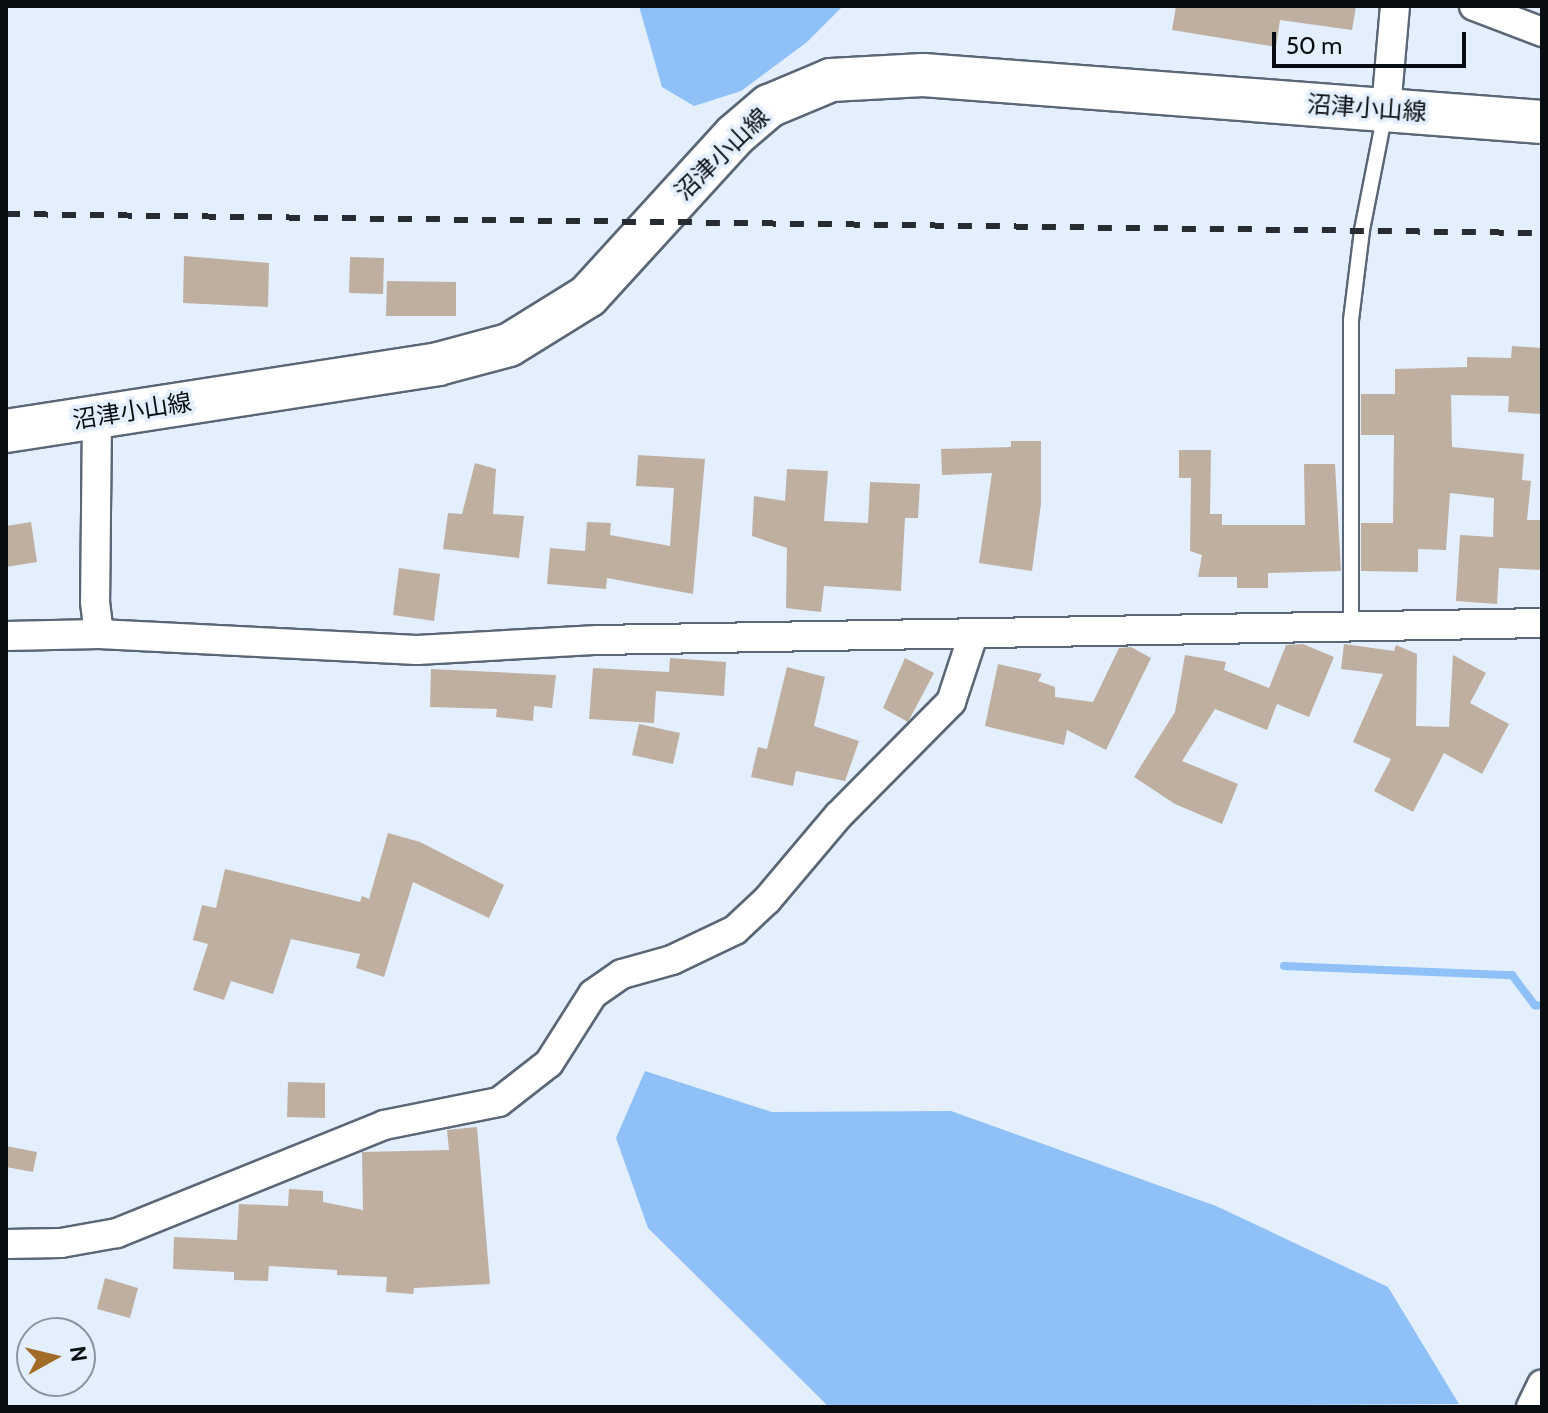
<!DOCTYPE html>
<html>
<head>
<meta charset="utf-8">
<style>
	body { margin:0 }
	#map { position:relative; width:1548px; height:1413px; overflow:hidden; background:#e3effd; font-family:Cabin,"Noto Sans JP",sans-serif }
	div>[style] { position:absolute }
	.forest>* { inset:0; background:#8fc0f8 }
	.stream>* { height:8px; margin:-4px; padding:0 4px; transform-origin:4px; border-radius:4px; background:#8fc1f8 }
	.building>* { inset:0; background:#bfafa0 }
	.roads { filter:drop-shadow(2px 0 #5a6776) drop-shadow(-2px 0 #5a6776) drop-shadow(0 2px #5a6776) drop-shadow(0 -2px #5a6776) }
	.service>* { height:14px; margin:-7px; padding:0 7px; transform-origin:7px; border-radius:7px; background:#fff }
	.minor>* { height:28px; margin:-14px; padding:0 14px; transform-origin:14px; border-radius:14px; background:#fff }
	.secondary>* { height:42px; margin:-21px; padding:0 21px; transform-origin:21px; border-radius:21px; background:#fff }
	.rail>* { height:6px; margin-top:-3px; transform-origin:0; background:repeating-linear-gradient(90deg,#262c32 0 14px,transparent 0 28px) }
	span { translate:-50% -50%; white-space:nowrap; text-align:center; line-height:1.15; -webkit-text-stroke:7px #e3effd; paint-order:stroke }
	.street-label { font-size:24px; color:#080d12 }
	.frame { position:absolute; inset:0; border:8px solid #080d12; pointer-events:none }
	.north { position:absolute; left:16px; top:1317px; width:80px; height:80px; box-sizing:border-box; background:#e3effd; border:2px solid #8b959f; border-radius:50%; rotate:82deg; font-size:22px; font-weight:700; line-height:32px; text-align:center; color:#080d12 }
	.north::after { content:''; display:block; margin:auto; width:28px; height:36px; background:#a36b28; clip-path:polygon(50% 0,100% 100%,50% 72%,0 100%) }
	.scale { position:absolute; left:1272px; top:32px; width:194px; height:36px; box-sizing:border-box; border:4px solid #080d12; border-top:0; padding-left:10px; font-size:24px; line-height:28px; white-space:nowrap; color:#080d12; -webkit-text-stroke:6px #e3effd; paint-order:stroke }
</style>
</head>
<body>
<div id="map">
	<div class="forest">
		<div style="clip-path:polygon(639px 6px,843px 6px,807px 42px,741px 91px,694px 106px,662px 87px)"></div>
		<div style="clip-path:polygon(645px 1071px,772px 1112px,951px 1111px,1216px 1206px,1388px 1287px,1459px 1404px,829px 1407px,648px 1228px,616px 1138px)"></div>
	</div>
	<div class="stream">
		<div style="left:1284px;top:966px;width:228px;rotate:2.3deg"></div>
		<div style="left:1512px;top:975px;width:38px;rotate:53deg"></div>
		<div style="left:1535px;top:1005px;width:7px;rotate:8deg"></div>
	</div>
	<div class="building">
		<div style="clip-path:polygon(1176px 6px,1356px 6px,1352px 30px,1280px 20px,1276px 47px,1172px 30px)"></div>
		<div style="clip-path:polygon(184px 256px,269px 263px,268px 307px,183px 303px)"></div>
		<div style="clip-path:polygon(350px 257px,384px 258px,383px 294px,349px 293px)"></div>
		<div style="clip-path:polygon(387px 281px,456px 282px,456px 316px,386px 316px)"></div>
		<div style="clip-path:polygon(1512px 346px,1542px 348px,1542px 414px,1508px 412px,1509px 396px,1451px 395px,1452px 447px,1524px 454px,1522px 480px,1531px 481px,1527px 520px,1542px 520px,1542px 570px,1499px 568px,1497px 604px,1456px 601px,1460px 535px,1493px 537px,1494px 498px,1450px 493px,1446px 550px,1418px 549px,1418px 572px,1361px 571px,1361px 523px,1393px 523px,1394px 435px,1361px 435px,1361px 394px,1395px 394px,1395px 369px,1467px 367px,1467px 357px,1511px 358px)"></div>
		<div style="clip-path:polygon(1011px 441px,1041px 441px,1041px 504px,1032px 571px,979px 563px,992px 473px,942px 475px,941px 449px,1011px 447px)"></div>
		<div style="clip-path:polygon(1179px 450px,1211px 450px,1210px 514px,1222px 514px,1222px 525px,1305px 525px,1304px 464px,1335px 464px,1341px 571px,1268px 573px,1268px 588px,1237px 588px,1237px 577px,1198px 577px,1202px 555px,1190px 551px,1191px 478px,1179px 478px)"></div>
		<div style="clip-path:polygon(638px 455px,705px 459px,693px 594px,607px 578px,606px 589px,547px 584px,550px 548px,585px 551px,587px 522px,611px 523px,610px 535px,670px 546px,674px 488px,636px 486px)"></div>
		<div style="clip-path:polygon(475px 463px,496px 469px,493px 514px,524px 516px,519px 558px,443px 549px,448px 513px,462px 514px)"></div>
		<div style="clip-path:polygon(787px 469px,828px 471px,824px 521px,868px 523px,870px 482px,920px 484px,918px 518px,905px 518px,901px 591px,824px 586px,821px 612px,786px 608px,787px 548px,752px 536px,754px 496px,785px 501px)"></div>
		<div style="clip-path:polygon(31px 522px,37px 562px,6px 567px,6px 526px)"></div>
		<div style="clip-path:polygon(399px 568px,440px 574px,434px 621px,393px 615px)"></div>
		<div style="clip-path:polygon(1303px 644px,1334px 657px,1309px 717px,1277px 704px,1267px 730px,1215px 709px,1182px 761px,1238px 784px,1222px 824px,1175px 804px,1134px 777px,1175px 712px,1185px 655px,1226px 662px,1224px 670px,1269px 688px,1286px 645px)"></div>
		<div style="clip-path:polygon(1344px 644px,1394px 651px,1396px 645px,1417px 654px,1416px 726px,1449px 727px,1453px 655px,1486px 673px,1470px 703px,1509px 724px,1482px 774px,1444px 753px,1413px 812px,1374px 791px,1391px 759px,1353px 742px,1383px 674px,1341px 669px)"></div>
		<div style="clip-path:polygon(1131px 647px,1151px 658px,1106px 750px,1067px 730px,1064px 745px,985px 726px,998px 664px,1042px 674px,1038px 681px,1055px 687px,1055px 697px,1093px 702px,1119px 648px)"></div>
		<div style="clip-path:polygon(670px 658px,726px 662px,724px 696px,656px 691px,654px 723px,589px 719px,593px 668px,669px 672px)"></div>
		<div style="clip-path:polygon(905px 658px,934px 673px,908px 722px,883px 708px)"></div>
		<div style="clip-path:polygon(787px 667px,825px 677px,814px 726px,859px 741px,845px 781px,796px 771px,793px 786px,751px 777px,758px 747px,767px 749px)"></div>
		<div style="clip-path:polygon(431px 669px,556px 675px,552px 708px,534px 706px,533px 721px,496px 717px,497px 709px,430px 707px)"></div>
		<div style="clip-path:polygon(639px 724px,680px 733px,673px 764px,632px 755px)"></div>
		<div style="clip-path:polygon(388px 833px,420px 842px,504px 885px,489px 918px,413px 882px,384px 977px,356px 968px,360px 954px,291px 939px,273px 994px,231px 981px,224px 1000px,193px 990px,208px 944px,193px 940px,202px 905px,216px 908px,225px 869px,360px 902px,362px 896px,369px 899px)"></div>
		<div style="clip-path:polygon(288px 1082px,325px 1083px,325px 1118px,287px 1117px)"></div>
		<div style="clip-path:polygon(477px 1127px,490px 1284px,414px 1288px,413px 1294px,386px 1292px,387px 1277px,337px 1275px,337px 1270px,269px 1266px,268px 1281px,234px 1280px,234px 1272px,173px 1269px,174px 1237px,237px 1240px,239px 1204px,288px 1206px,289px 1189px,323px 1191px,323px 1202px,363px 1210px,362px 1152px,449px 1150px,447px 1130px)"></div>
		<div style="clip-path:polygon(6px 1146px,37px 1152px,33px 1172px,6px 1167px)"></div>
		<div style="clip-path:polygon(105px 1278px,138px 1288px,130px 1318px,97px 1309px)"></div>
	</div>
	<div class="roads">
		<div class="service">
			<div style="left:1351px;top:624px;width:304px;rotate:-90deg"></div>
			<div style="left:1351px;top:320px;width:91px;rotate:-83deg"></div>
			<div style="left:1362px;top:230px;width:119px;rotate:-78.9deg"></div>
		</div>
		<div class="minor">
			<div style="left:1474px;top:6px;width:73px;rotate:20.9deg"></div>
			<div style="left:1386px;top:109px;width:103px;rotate:-85deg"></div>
			<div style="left:97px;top:417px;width:185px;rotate:90.6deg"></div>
			<div style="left:95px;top:602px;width:32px;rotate:83deg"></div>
			<div style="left:6px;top:636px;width:93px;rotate:-1.2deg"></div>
			<div style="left:99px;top:634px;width:318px;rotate:2.9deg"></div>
			<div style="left:417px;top:650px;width:181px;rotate:-3.2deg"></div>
			<div style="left:598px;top:640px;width:944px;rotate:-1.03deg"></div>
			<div style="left:6px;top:1244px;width:55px;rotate:-1deg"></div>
			<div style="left:61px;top:1243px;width:57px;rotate:-10.1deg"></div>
			<div style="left:117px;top:1233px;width:288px;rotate:-22deg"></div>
			<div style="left:384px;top:1125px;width:117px;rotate:-11.3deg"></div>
			<div style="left:499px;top:1102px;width:63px;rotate:-38deg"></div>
			<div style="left:549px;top:1063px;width:82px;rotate:-57.5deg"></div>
			<div style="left:593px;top:994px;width:35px;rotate:-35deg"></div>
			<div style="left:622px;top:974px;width:52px;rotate:-15.6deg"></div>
			<div style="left:672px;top:960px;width:70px;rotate:-25.5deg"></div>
			<div style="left:735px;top:930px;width:44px;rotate:-43.2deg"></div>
			<div style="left:767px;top:900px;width:110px;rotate:-49.8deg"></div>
			<div style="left:838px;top:816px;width:161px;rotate:-45.3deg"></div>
			<div style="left:951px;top:702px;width:71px;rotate:-71.8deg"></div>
			<div style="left:1531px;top:1407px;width:25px;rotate:-64deg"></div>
		</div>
		<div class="secondary">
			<div style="left:6px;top:431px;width:437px;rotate:-8.8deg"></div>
			<div style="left:438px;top:364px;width:73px;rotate:-15deg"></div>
			<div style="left:509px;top:345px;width:93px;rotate:-31.8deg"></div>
			<div style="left:588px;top:296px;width:218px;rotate:-47.6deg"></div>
			<div style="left:735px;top:135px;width:45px;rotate:-40.5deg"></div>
			<div style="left:769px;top:106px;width:67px;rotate:-22.8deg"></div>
			<div style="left:831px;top:80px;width:92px;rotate:-3.1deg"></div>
			<div style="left:923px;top:75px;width:621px;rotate:4.34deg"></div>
		</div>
	</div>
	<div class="rail">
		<div style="left:6px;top:214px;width:1536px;rotate:0.71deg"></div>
	</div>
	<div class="street-label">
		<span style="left:1367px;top:108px;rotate:4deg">沼津小山線</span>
		<span style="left:722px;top:154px;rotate:-44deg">沼津小山線</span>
		<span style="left:132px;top:411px;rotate:-9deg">沼津小山線</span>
	</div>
	<div class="frame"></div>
	<div class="north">N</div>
	<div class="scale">50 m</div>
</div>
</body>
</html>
